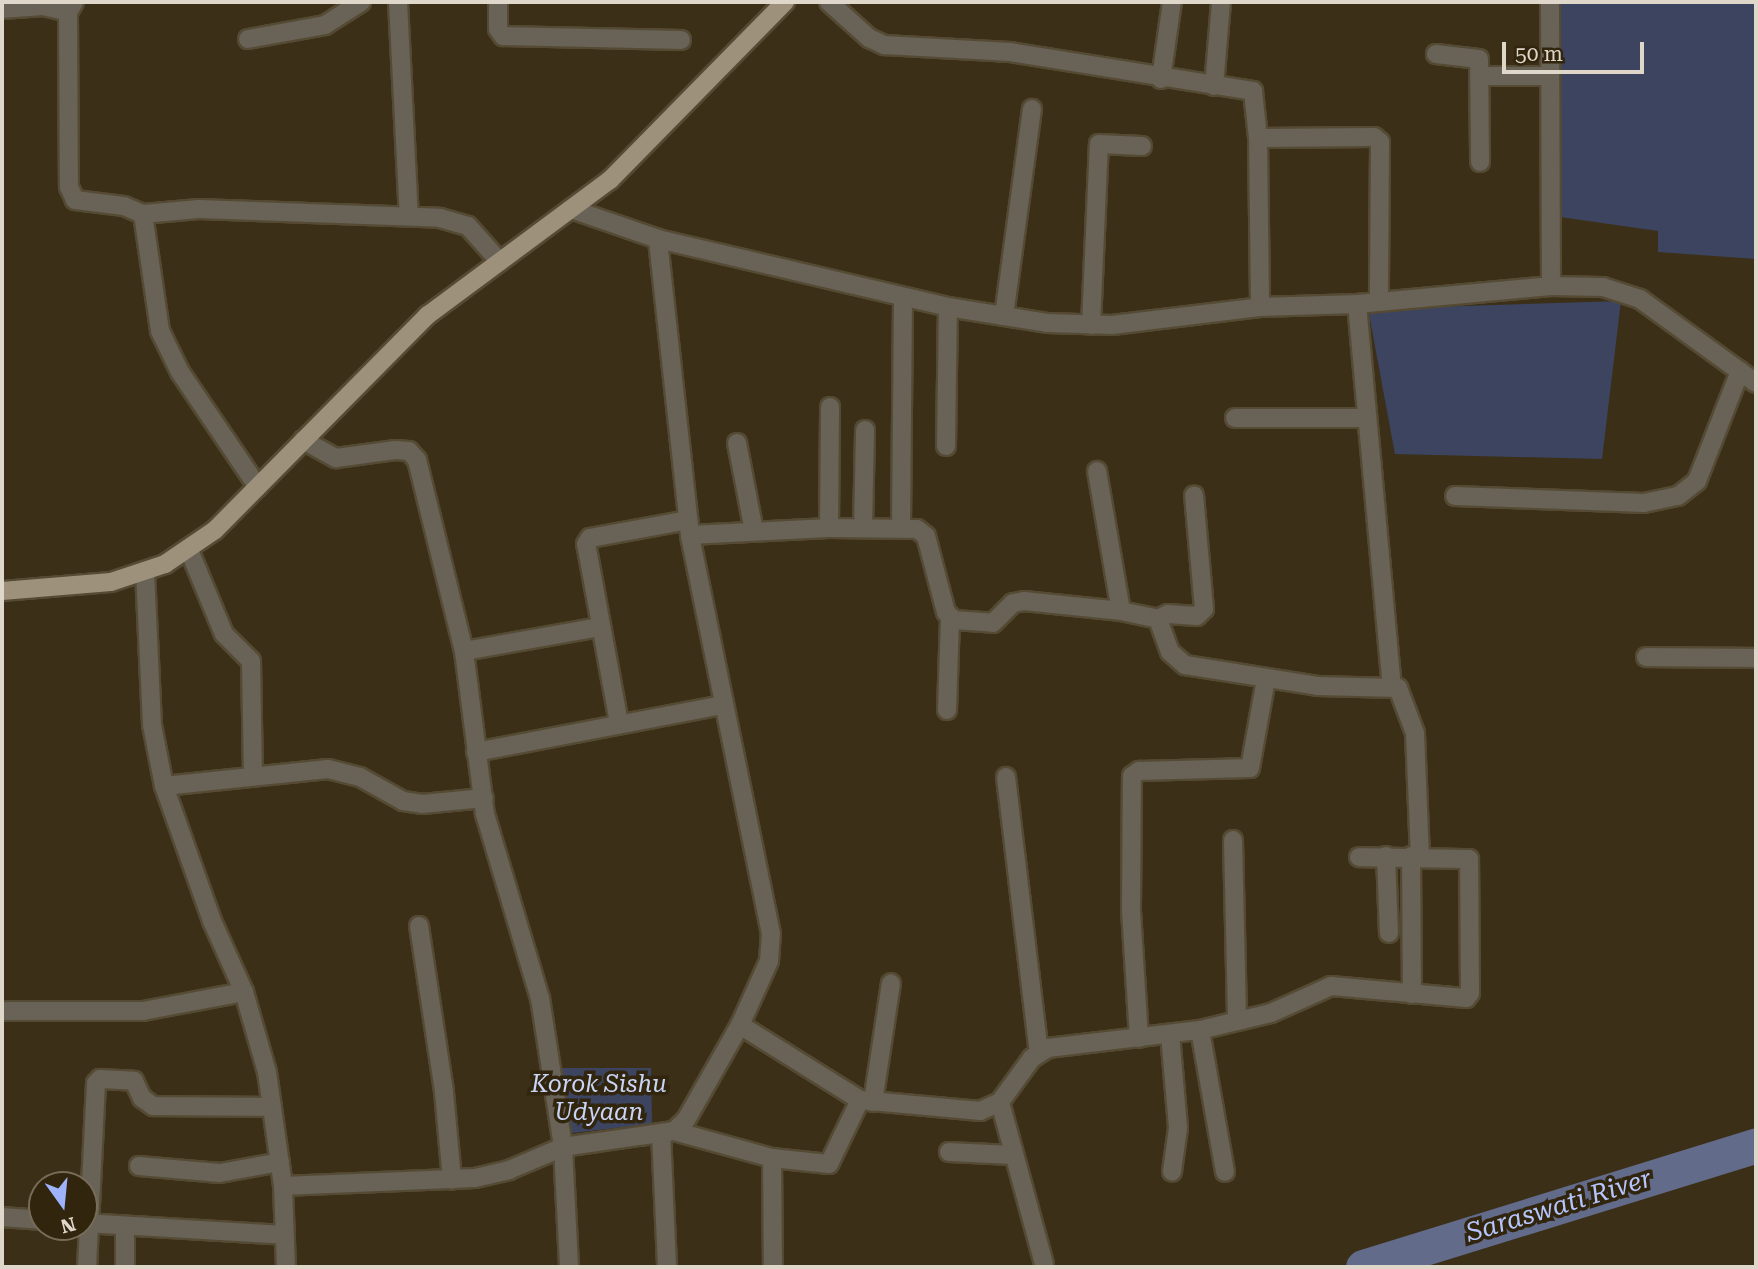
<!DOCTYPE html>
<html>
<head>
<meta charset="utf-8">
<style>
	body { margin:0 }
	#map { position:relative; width:1758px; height:1269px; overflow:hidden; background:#3b2f17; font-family:"Roboto Serif",serif }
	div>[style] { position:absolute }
	.green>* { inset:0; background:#3c4460 }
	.river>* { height:35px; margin:-17.5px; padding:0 17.5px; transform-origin:17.5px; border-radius:17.5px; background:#626b8a }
	.roads { filter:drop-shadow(2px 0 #554a33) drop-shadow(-2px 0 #554a33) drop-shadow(0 2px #554a33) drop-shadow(0 -2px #554a33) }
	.minor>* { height:18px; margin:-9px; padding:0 9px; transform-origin:9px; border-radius:9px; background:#686257 }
	.major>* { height:18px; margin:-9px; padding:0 9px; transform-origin:9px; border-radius:9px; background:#9e917b }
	span { translate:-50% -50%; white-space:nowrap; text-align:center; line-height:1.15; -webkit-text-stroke:7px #31250d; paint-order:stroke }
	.park-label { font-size:24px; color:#c9d4f6; font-style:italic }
	.water-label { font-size:26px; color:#b5c5fd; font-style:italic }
	.frame { position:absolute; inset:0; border:4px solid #dfd7c9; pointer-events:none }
	.north { position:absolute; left:28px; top:1171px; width:70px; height:70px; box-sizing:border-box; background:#31250d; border:2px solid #776c58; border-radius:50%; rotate:165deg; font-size:19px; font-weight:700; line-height:28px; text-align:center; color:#dfd7c9 }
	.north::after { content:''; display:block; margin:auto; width:24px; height:32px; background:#9fb3fd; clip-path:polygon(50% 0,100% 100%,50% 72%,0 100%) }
	.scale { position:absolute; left:1502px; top:42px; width:142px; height:32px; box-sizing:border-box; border:4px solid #dfd7c9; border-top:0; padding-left:9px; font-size:21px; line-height:24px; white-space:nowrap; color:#dfd7c9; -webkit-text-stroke:5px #31250d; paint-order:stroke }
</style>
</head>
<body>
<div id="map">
	<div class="green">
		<div style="clip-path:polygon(1561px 2px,1756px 2px,1756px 259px,1658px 252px,1658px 231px,1560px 217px)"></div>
		<div style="clip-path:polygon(1621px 301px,1602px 459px,1395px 454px,1368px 309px)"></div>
		<div style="clip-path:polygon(561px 1068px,651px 1068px,652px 1124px,572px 1133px)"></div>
	</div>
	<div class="river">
		<div style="left:1363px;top:1267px;width:412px;rotate:-17.2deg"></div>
	</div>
	<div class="roads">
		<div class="minor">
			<div style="left:74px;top:2px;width:12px;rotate:121deg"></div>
			<div style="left:68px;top:12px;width:175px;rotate:89.7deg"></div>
			<div style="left:69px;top:187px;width:14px;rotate:65deg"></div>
			<div style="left:75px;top:200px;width:49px;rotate:7deg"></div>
			<div style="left:124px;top:206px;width:21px;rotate:23deg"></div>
			<div style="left:143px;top:214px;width:118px;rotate:81.7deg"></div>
			<div style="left:160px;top:331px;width:46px;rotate:64deg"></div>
			<div style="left:180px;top:372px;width:139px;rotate:55.9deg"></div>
			<div style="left:398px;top:2px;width:214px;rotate:87.1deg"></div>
			<div style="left:498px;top:2px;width:27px;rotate:90deg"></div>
			<div style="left:498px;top:29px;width:9px;rotate:54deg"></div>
			<div style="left:503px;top:36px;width:178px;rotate:1.3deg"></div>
			<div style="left:829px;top:2px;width:54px;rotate:42deg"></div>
			<div style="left:869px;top:38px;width:17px;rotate:25deg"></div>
			<div style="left:884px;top:45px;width:126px;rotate:3.2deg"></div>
			<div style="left:1010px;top:52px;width:246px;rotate:9.1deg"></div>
			<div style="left:1253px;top:91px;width:47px;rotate:83.9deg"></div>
			<div style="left:1258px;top:138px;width:169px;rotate:89.3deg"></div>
			<div style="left:1550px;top:2px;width:284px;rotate:89.8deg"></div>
			<div style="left:2px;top:9px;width:41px;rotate:-4.2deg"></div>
			<div style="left:43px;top:6px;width:26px;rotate:13deg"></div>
			<div style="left:248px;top:39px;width:78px;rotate:-10.3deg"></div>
			<div style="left:325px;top:25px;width:43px;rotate:-32.6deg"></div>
			<div style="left:1436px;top:54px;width:43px;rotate:6.6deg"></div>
			<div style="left:1479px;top:59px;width:103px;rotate:89.4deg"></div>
			<div style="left:1481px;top:76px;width:68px"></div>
			<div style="left:1161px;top:79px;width:78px;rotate:-81.9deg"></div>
			<div style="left:1214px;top:86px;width:84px;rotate:-85.2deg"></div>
			<div style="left:1258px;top:138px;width:116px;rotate:-0.5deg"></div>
			<div style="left:1374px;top:137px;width:8px;rotate:40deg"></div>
			<div style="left:1380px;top:142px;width:160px;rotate:90.4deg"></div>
			<div style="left:571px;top:209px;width:92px;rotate:19deg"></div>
			<div style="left:658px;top:239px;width:298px;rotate:13.2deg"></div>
			<div style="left:948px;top:307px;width:100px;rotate:9.2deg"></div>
			<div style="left:1047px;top:323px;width:65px;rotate:1.8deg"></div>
			<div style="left:1112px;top:325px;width:149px;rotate:-6.9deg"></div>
			<div style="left:1260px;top:307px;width:97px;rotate:-1.8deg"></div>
			<div style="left:1357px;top:304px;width:195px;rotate:-5.3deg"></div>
			<div style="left:1551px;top:286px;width:52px;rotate:1.1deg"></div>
			<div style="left:1603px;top:287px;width:39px;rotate:18deg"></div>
			<div style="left:1640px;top:299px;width:143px;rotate:35.9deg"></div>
			<div style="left:143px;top:214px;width:56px;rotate:-5.1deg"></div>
			<div style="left:199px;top:209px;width:241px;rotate:2.1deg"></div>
			<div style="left:440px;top:218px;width:29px;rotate:16deg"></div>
			<div style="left:468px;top:226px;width:48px;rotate:48.4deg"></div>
			<div style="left:1357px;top:304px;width:384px;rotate:84.8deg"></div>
			<div style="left:1004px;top:316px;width:209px;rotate:-82.3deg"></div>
			<div style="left:1091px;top:325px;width:181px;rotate:-87.5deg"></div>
			<div style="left:1099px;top:144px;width:43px;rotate:2.7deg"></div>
			<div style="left:1235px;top:418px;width:131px"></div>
			<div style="left:303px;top:440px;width:38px;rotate:29deg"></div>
			<div style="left:336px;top:458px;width:60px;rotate:-7.7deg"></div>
			<div style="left:395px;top:450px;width:14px;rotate:4deg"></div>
			<div style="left:409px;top:451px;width:12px;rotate:48deg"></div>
			<div style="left:417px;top:460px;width:197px;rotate:76.2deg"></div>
			<div style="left:464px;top:651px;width:164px;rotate:82.7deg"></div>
			<div style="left:485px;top:814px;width:192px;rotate:73.4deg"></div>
			<div style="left:540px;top:998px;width:151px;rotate:81.2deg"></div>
			<div style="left:563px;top:1147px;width:120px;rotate:87.1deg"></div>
			<div style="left:737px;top:443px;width:90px;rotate:79.1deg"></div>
			<div style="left:946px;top:446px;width:139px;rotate:-89.2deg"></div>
			<div style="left:1097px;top:471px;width:142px;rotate:80.3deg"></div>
			<div style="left:1455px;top:496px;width:189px;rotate:2.1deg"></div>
			<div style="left:1644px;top:503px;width:35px;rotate:-12deg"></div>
			<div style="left:1678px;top:496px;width:24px;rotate:-38deg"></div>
			<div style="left:1697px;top:481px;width:118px;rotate:-68.6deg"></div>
			<div style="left:829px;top:528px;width:121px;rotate:-89.5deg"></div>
			<div style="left:863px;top:528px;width:98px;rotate:-88.8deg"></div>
			<div style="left:901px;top:528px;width:231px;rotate:-89.5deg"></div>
			<div style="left:690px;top:535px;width:139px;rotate:-2.9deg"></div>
			<div style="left:829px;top:528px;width:88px;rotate:0.7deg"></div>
			<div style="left:917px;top:529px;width:11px;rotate:38deg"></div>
			<div style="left:926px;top:536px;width:79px;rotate:75.3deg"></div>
			<div style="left:946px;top:612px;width:11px;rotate:45deg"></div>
			<div style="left:954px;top:620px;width:39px;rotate:4deg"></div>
			<div style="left:993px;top:623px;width:28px;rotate:-45deg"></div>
			<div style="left:1013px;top:603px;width:11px;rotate:-10deg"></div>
			<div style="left:1024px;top:601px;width:98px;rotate:5.9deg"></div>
			<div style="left:1121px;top:611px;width:38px;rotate:12deg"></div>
			<div style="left:1158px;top:619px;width:35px;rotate:70deg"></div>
			<div style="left:1170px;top:652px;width:20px;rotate:41deg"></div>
			<div style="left:1185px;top:665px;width:134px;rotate:9deg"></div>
			<div style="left:1317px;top:686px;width:81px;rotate:1.4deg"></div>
			<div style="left:1398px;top:688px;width:48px;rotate:69.3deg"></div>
			<div style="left:1415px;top:733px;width:123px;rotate:87.7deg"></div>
			<div style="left:189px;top:550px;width:91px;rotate:67.4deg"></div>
			<div style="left:224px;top:634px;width:38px;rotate:45deg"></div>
			<div style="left:251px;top:661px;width:115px;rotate:89deg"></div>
			<div style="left:145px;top:571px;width:154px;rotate:87.4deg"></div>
			<div style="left:152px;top:725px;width:62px;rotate:78.9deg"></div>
			<div style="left:164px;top:786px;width:143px;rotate:70.4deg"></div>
			<div style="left:212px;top:921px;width:78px;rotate:65.7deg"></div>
			<div style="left:244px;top:992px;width:83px;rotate:74deg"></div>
			<div style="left:267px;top:1072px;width:115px;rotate:82deg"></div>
			<div style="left:283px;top:1186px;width:81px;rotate:87.9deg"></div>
			<div style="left:1158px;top:619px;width:11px;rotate:-27deg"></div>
			<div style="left:1168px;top:614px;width:29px;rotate:4deg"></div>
			<div style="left:1197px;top:616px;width:10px;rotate:-45deg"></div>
			<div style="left:1204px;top:609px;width:114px;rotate:-95deg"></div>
			<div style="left:464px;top:651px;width:138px;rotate:-10deg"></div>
			<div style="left:1646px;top:657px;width:110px;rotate:0.5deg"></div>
			<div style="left:947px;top:710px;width:92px;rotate:-88.1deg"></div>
			<div style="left:619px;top:723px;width:182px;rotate:-100.4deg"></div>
			<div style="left:586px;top:544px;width:7px;rotate:-56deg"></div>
			<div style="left:590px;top:538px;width:100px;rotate:-10.4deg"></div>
			<div style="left:476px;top:752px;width:250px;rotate:-10.8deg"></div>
			<div style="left:1006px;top:777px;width:277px;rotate:83.2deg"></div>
			<div style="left:164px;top:786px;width:165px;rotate:-5.9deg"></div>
			<div style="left:328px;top:769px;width:33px;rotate:14deg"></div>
			<div style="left:360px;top:777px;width:49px;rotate:29.2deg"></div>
			<div style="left:403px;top:801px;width:19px;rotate:9deg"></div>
			<div style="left:422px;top:804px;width:62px;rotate:-5.5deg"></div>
			<div style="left:1233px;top:840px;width:181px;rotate:88.7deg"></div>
			<div style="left:1386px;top:856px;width:77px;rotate:87.8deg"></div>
			<div style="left:1411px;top:856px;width:138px;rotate:89.6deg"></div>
			<div style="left:419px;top:926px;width:168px;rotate:81.4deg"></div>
			<div style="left:444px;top:1092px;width:88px;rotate:84.8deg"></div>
			<div style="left:6px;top:1011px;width:137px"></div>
			<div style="left:143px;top:1011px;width:103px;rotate:-10.7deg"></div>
			<div style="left:740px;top:1025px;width:142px;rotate:32deg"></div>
			<div style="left:860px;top:1100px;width:121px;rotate:5.2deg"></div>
			<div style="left:980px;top:1111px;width:22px;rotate:-24deg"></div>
			<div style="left:1000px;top:1102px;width:54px;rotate:-54deg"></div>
			<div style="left:1032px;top:1058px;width:19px;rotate:-32deg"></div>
			<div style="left:1048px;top:1048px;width:153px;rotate:-6.8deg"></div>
			<div style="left:1200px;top:1030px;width:73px;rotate:-13.5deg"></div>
			<div style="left:1271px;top:1013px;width:66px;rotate:-24.2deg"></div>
			<div style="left:1331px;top:986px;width:136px;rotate:5.1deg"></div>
			<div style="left:1466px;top:998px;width:6px;rotate:-51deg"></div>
			<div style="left:1470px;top:993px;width:134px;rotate:-90.4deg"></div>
			<div style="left:1469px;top:859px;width:110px;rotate:-179deg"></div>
			<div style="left:1200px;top:1030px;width:144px;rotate:80deg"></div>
			<div style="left:1170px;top:1034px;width:94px;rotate:85.1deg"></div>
			<div style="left:1178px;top:1128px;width:44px;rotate:97.8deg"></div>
			<div style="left:1139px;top:1038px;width:128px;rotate:-93.6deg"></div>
			<div style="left:1131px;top:910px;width:134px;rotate:-89.6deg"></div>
			<div style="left:1132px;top:776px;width:9px;rotate:-36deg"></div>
			<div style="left:1139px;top:771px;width:111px;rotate:-1.5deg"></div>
			<div style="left:1250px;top:768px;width:90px;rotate:-79.8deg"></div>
			<div style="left:873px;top:1102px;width:120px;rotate:-81.4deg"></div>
			<div style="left:1000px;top:1102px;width:168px;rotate:74.8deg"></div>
			<div style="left:674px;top:1131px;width:102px;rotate:15.4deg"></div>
			<div style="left:772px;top:1158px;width:57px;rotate:6deg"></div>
			<div style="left:829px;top:1164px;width:71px;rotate:-64.2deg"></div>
			<div style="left:661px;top:1133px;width:134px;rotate:87.4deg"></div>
			<div style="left:949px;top:1152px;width:63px;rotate:2.7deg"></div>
			<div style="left:772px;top:1158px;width:109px;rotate:89.5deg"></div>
			<div style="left:139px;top:1166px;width:81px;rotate:4.9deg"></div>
			<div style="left:220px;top:1173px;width:61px;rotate:-10.4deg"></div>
			<div style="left:283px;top:1186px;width:192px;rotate:-2.4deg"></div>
			<div style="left:475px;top:1178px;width:35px;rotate:-13deg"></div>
			<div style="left:509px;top:1170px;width:59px;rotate:-23.1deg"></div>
			<div style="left:563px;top:1147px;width:112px;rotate:-8.2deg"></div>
			<div style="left:674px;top:1131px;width:16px;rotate:-43deg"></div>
			<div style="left:686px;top:1120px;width:109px;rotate:-60.4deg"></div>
			<div style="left:740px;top:1025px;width:70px;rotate:-65.6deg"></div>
			<div style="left:769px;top:961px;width:27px;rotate:-86deg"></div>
			<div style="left:771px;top:934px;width:407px;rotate:-101.5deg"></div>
			<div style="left:690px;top:535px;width:298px;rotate:-96.2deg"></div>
			<div style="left:2px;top:1217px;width:40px;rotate:4.3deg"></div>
			<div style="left:84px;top:1223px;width:200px;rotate:3.4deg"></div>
			<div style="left:87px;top:1267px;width:184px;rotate:-87.2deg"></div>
			<div style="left:96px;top:1083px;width:6px;rotate:-45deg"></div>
			<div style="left:100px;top:1079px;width:34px;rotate:3deg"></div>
			<div style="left:134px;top:1081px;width:19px;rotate:65deg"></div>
			<div style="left:142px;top:1098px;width:14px;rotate:36deg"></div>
			<div style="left:153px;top:1106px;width:119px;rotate:0.5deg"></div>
			<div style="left:125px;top:1267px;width:41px;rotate:-90deg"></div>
		</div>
		<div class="major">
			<div style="left:2px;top:591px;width:109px;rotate:-4.7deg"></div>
			<div style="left:111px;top:582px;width:57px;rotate:-18.4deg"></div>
			<div style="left:165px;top:564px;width:60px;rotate:-34.2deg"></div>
			<div style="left:215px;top:530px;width:303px;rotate:-45.3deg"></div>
			<div style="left:428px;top:315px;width:227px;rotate:-36.6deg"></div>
			<div style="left:610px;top:180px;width:250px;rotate:-45.5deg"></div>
		</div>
	</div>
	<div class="park-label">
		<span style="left:599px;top:1099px">Korok Sishu<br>Udyaan</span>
	</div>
	<div class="water-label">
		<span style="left:1559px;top:1206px;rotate:-17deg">Saraswati River</span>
	</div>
	<div class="frame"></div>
	<div class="north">N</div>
	<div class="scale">50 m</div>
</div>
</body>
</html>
